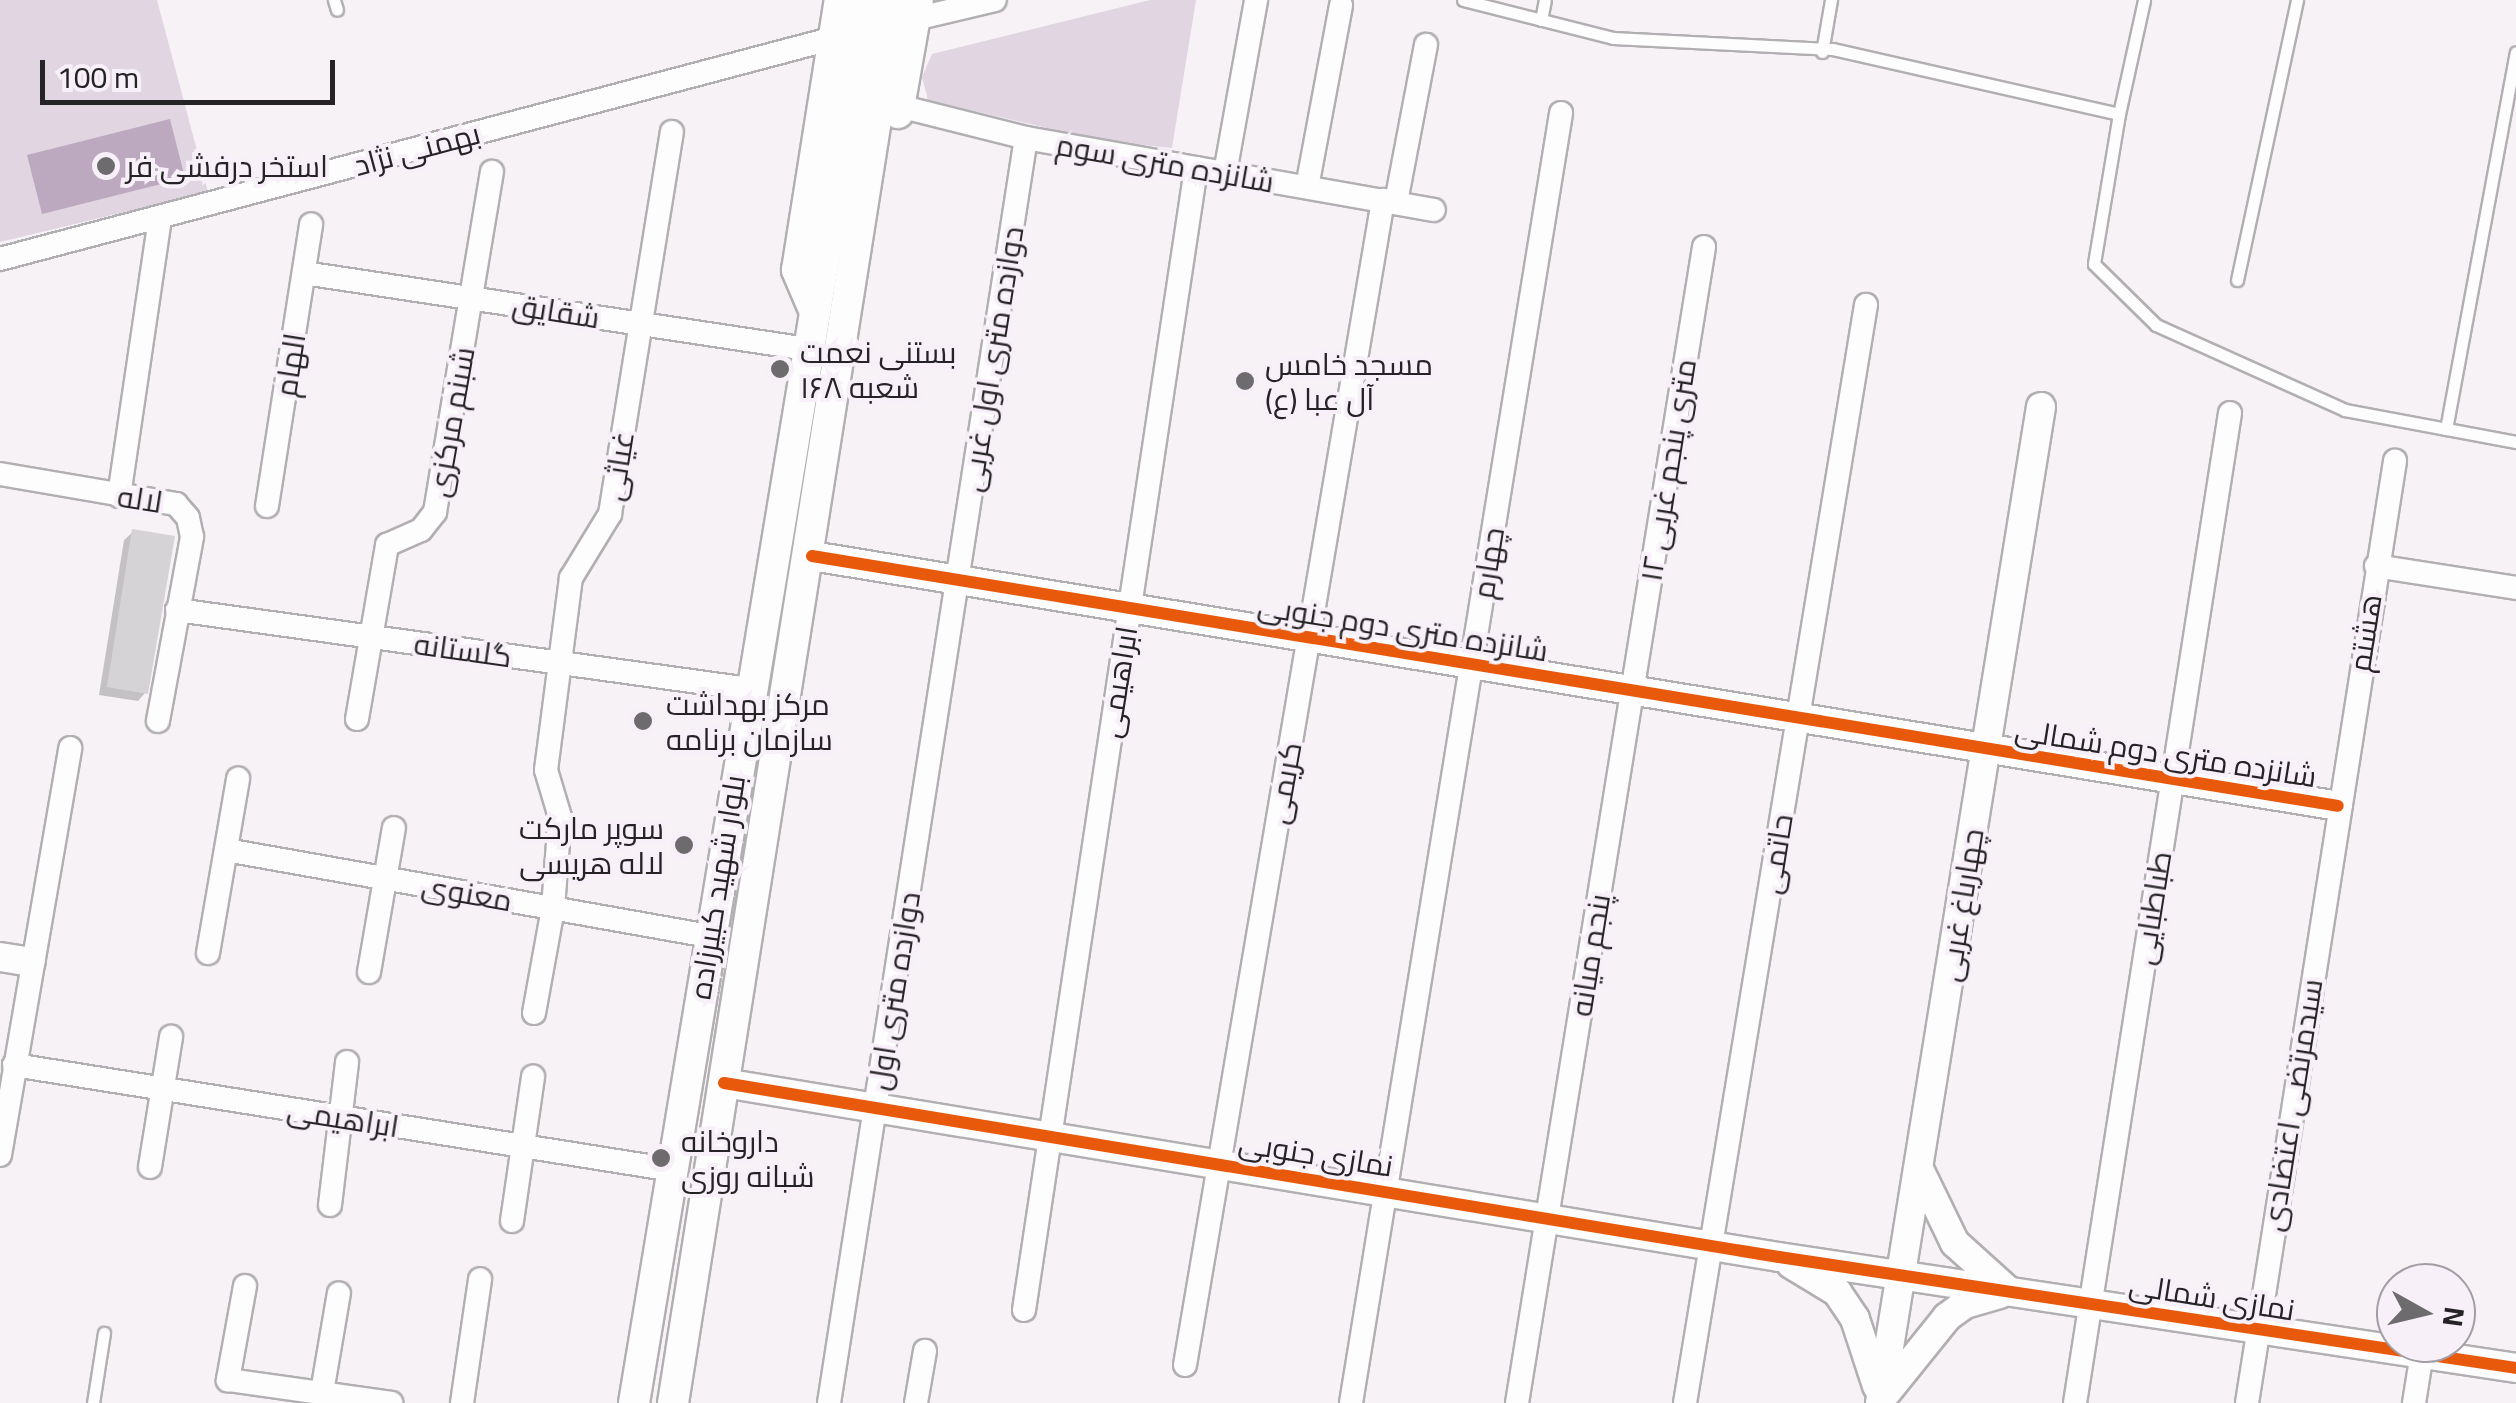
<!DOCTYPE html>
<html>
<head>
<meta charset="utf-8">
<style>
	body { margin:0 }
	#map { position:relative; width:2516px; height:1403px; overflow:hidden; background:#f6f2f6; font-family:Georgia,Cairo,serif }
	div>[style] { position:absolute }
	.green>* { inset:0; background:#e1d5e2 }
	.water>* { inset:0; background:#bda9bf }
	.shadow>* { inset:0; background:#0003 }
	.building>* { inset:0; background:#d6d3d6 }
	.roads { filter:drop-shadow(2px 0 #b2afb2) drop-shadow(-2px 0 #b2afb2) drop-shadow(0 2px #b2afb2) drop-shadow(0 -2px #b2afb2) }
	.service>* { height:11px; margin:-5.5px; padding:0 5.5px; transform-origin:5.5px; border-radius:5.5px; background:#fefdfe }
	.minor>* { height:22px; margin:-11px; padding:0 11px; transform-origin:11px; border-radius:11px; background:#fefdfe }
	.tertiary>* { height:28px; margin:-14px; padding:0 14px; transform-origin:14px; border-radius:14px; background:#fefdfe }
	.secondary>* { height:30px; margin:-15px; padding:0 15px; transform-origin:15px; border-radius:15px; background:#fefdfe }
	.cycleway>* { height:12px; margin:-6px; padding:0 6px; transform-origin:6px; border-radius:6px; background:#e8590c }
	.dots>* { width:28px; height:28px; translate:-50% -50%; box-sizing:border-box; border:5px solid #f7f0f8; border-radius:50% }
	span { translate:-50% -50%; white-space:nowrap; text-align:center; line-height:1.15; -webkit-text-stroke:8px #f7f0f8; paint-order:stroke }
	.street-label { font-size:30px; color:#252325 }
	.poi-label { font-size:30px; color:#252325 }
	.left { translate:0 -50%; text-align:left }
	.right { translate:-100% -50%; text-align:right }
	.north { position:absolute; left:2376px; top:1263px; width:100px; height:100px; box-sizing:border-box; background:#f7f0f8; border:2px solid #a39ea4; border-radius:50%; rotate:98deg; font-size:28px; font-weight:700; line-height:40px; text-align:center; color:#252325 }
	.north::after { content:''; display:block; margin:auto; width:35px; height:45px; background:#6e6b6e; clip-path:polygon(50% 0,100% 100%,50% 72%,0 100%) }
	.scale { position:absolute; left:40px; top:60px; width:295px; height:45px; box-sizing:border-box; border:5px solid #252325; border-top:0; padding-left:12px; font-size:30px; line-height:35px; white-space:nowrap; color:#252325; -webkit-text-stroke:8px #f7f0f8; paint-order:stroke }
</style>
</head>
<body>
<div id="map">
	<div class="green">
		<div style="clip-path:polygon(0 0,157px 0,208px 192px,0 242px)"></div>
		<div style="clip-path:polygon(1150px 0,1196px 0,1172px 148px,1098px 140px,928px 100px,922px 77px,932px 54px)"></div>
	</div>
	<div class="water">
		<div style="clip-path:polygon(170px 119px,185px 178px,42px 214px,27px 155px)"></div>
	</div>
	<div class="shadow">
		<div style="clip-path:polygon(133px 532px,146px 692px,138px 701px,99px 695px,124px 540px)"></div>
	</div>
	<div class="building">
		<div style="clip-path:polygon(132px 529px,175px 536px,148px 694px,107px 687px)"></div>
	</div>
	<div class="roads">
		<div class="service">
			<div style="left:334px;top:0;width:10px;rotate:73deg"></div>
			<div style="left:1463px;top:0;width:155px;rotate:14.2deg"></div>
			<div style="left:1613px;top:38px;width:220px;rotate:2.9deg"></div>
			<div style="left:1833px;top:49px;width:293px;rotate:12.8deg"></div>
			<div style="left:2119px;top:114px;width:152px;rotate:99.5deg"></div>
			<div style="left:2094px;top:264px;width:87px;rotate:44.5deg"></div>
			<div style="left:2156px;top:325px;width:207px;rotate:24.2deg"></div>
			<div style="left:2345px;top:410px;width:174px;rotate:10.6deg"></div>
			<div style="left:1541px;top:20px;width:20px;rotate:-79deg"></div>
			<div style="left:1822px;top:52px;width:53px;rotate:-80.2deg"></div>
			<div style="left:2119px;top:114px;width:117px;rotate:-77.6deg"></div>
			<div style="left:2237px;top:280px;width:286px;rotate:-77.9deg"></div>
			<div style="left:2446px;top:429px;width:383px;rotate:-79.5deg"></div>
			<div style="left:93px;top:1403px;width:71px;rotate:-81.1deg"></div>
		</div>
		<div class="minor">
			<div style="left:915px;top:19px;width:82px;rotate:-13.4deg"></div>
			<div style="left:899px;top:106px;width:131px;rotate:14.1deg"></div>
			<div style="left:1026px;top:138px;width:414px;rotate:10deg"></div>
			<div style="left:1225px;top:173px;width:176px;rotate:-79.8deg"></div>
			<div style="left:1307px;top:187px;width:185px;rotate:-79.4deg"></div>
			<div style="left:1396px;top:202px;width:160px;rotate:-79.2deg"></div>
			<div style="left:0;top:259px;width:863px;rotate:-14.84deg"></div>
			<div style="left:304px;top:273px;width:509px;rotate:8.59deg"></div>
			<div style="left:0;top:474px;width:179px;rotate:9.7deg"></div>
			<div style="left:176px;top:504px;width:18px;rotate:49deg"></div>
			<div style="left:188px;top:518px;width:19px;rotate:78deg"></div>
			<div style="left:192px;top:537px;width:187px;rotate:100.5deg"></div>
			<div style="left:119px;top:496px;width:282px;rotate:-81.6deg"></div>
			<div style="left:267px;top:506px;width:285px;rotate:-81.1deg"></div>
			<div style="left:2376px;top:566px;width:142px;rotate:8.9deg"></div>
			<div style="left:177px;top:610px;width:577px;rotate:7.86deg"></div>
			<div style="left:357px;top:719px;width:177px;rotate:-80.2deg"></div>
			<div style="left:387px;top:545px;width:37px;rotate:-24deg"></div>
			<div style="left:421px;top:530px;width:23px;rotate:-52deg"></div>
			<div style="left:435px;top:512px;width:345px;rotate:-80.5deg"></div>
			<div style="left:226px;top:850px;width:491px;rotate:10.1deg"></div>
			<div style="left:208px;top:953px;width:177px;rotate:-80.2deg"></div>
			<div style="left:369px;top:972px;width:146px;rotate:-80.2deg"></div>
			<div style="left:534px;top:1013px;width:107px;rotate:-79.7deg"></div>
			<div style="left:553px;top:908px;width:91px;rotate:-85.6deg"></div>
			<div style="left:560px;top:817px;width:49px;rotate:-106.6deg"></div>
			<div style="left:546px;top:770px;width:194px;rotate:-82.6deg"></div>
			<div style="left:571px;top:578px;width:75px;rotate:-58.6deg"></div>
			<div style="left:610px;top:514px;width:387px;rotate:-80.8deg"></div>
			<div style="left:14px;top:1065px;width:667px;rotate:9.05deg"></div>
			<div style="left:0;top:1155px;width:413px;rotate:-80.2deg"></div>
			<div style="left:150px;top:1167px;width:132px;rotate:-80.8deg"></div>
			<div style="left:330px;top:1205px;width:144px;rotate:-83.2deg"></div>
			<div style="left:512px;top:1221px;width:146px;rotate:-81.7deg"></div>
			<div style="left:245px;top:1286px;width:96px;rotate:100.3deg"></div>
			<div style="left:228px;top:1380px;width:165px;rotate:8deg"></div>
			<div style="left:1024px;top:1310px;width:1155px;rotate:-81.43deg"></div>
			<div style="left:1185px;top:1365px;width:1182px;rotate:-80.35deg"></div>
			<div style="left:322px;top:1392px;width:100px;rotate:-80.3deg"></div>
			<div style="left:462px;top:1403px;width:125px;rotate:-81.7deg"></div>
			<div style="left:829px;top:1403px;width:1280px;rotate:-81.15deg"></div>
			<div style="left:916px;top:1403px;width:53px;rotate:-80.2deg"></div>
			<div style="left:1351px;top:1403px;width:1307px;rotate:-80.75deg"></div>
			<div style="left:1517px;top:1403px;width:1171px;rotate:-80.81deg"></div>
			<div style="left:1685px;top:1403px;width:1113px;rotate:-80.64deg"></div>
			<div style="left:2075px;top:1403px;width:1002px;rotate:-81.1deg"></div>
			<div style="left:2247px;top:1403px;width:954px;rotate:-81.07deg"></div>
			<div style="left:2414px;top:1403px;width:51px;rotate:-80.9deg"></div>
		</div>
		<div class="tertiary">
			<div style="left:812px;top:556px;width:1546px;rotate:9.3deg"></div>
			<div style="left:0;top:957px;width:31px;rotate:9deg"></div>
			<div style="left:724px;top:1083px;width:1069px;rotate:9.37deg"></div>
			<div style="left:1779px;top:1257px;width:745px;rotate:8.56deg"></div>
			<div style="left:1919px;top:1169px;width:82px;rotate:64.1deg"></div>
			<div style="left:1955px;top:1243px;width:69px;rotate:42deg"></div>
			<div style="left:1791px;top:1264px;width:54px;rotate:31.3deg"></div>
			<div style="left:1837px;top:1292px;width:32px;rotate:56deg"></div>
			<div style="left:1855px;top:1319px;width:71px;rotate:71.8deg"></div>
			<div style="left:1886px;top:1393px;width:97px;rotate:-51.2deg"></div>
			<div style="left:1947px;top:1317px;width:22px;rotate:-36deg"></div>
			<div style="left:1965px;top:1304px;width:36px;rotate:-16deg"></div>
			<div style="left:1880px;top:1403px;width:1009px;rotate:-80.82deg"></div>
		</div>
		<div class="secondary">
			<div style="left:898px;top:113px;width:115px;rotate:-80deg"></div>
			<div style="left:815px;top:312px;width:46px;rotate:-113.2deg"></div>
			<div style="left:797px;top:270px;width:273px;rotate:-81deg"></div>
			<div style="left:634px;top:1403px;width:1422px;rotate:-80.57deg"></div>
			<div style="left:673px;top:1403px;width:1420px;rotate:-81.01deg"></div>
		</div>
	</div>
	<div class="cycleway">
		<div style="left:812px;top:556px;width:1546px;rotate:9.3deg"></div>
		<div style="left:724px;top:1083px;width:1069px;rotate:9.37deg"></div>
		<div style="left:1779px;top:1257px;width:745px;rotate:8.56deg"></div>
	</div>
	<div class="dots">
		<div style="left:106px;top:166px;background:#6e6b6e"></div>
		<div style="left:780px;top:369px;background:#6e6b6e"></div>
		<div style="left:1245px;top:381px;background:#6e6b6e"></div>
		<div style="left:643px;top:721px;background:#6e6b6e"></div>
		<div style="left:684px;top:845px;background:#6e6b6e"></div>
		<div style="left:661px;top:1158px;background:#6e6b6e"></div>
	</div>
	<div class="street-label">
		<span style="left:417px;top:149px;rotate:-15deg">بهمنی نژاد</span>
		<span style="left:1165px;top:163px;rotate:10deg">شانزده متری سوم</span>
		<span style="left:556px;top:311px;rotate:9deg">شقایق</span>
		<span style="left:992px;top:359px;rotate:-81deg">دوازده متری اول غربی</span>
		<span style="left:290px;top:365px;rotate:-81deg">الهام</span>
		<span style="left:451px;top:422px;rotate:-80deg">شبنم مرکزی</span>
		<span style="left:618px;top:466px;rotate:-81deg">غیاثی</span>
		<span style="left:1668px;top:470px;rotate:-81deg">۱۲ متری پنجم غربی</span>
		<span style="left:140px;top:499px;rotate:9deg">لاله</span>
		<span style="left:1488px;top:563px;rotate:-81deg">چهارم</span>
		<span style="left:1403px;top:628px;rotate:9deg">شانزده متری دوم جنوبی</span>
		<span style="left:2365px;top:633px;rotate:-81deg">هشتم</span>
		<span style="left:463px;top:650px;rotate:8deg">گلستانه</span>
		<span style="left:1118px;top:682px;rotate:-81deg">ابراهیمی</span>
		<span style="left:2166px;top:753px;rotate:9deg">شانزده متری دوم شمالی</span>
		<span style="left:1284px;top:783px;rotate:-80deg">کریمی</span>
		<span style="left:1776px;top:854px;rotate:-81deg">حاتمی</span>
		<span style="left:717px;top:887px;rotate:-81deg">بلوار شهید کبیرزاده</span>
		<span style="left:467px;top:893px;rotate:10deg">معنوی</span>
		<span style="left:1961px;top:905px;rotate:-81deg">چهارباغ غربی</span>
		<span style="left:2152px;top:908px;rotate:-81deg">طباطبایی</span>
		<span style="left:1590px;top:955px;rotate:-81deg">پنجم میانه</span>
		<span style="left:894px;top:991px;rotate:-81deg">دوازده متری اول</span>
		<span style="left:2292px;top:1105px;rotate:-81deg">سیدمرتضی اعتضادی</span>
		<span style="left:343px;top:1118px;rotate:9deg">ابراهیمی</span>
		<span style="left:1316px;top:1154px;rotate:9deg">نمازی جنوبی</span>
		<span style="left:2212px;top:1297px;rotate:9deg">نمازی شمالی</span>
	</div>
	<div class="poi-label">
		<span class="left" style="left:126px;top:166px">استخر درفشی فر</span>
		<span class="left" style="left:800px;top:369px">بستنی نعمت<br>شعبه ۱۶۸</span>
		<span class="left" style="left:1265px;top:381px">مسجد خامس<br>آل عبا (ع)</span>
		<span class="left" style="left:666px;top:721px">مرکز بهداشت<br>سازمان برنامه</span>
		<span class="right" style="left:664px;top:845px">سوپر مارکت<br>لاله هریسی</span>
		<span class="left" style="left:681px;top:1158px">داروخانه<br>شبانه روزی</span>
	</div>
	<div class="north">N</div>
	<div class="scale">100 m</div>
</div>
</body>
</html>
